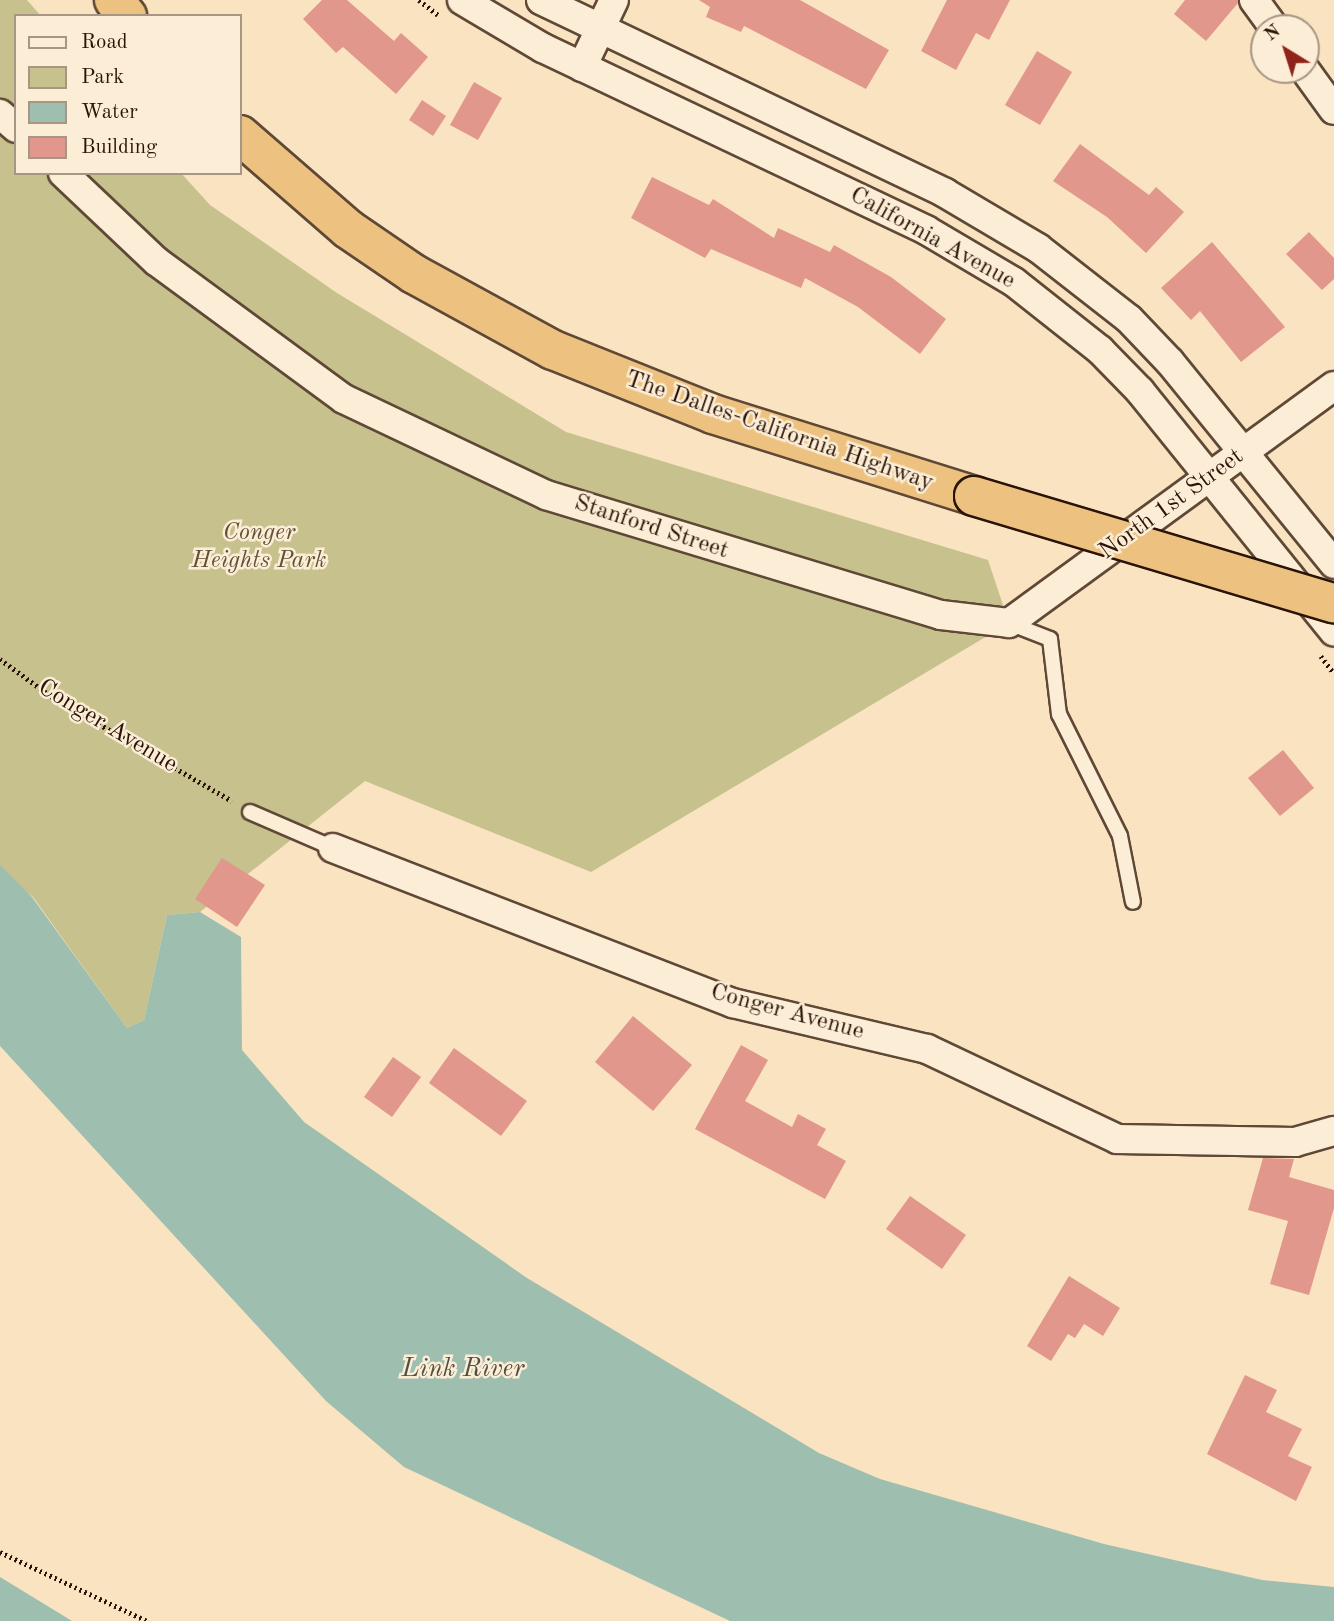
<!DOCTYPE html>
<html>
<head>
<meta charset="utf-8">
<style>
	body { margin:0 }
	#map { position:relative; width:1334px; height:1621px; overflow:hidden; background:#fae3c1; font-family:"Old Standard TT",serif }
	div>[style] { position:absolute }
	.green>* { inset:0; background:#c6c18d }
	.water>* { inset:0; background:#9ebeb0 }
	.building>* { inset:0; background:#e1978b }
	.path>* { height:4.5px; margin-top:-2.25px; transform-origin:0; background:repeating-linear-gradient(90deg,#2b1407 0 2px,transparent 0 5.5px) }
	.roads { filter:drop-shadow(2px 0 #5f4836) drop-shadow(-2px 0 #5f4836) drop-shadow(0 2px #5f4836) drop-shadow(0 -2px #5f4836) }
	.service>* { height:14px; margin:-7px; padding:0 7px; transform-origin:7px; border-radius:7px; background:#fcedd7 }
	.minor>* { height:28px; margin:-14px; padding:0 14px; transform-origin:14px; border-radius:14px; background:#fcedd7 }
	.trunk>* { height:38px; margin:-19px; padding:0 19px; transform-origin:19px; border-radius:19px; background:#edc280 }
	.bridges { filter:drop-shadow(2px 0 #2b1407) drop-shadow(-2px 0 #2b1407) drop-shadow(0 2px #2b1407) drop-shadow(0 -2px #2b1407) }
	.trunk-bridge>* { height:38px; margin:-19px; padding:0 19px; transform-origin:19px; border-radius:19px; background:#edc280 }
	span { translate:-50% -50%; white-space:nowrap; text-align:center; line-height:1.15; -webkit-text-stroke:5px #fcedd7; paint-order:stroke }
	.street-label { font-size:24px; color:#2b1407 }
	.park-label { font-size:24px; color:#615136; font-style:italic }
	.water-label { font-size:26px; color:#535042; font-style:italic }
	.legend { position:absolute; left:14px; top:14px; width:228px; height:161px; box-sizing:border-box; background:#fcedd7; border:2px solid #a89684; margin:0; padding:9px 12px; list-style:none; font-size:21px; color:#2b1407 }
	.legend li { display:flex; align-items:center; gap:14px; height:35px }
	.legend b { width:35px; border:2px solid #a89684 }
	.north { position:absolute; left:1250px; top:14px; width:70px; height:70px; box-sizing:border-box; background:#fcedd7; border:2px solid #a89684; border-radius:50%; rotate:322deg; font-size:19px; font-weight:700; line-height:28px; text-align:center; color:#2b1407 }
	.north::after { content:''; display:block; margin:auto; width:24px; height:32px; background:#8f2418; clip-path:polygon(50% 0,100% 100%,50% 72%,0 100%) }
</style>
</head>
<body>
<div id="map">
	<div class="green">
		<div style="clip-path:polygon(0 0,27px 0,41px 16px,16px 16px,16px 173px,181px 173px,210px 205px,337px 293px,566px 432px,988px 560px,1009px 623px,591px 872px,365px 781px,200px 912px,167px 915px,144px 1020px,127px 1028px,33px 897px,0 872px)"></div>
	</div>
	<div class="water">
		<div style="clip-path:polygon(0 865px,32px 897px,127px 1028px,144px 1020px,167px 915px,200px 912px,241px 937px,242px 1050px,304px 1122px,527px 1278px,819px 1453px,880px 1479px,1104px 1544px,1262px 1580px,1334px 1587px,1334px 1621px,730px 1621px,404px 1467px,326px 1401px,0 1046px)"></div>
		<div style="clip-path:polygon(0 1577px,72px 1621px,0 1621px)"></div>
	</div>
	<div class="building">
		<div style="clip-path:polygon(322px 0,347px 0,394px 41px,401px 33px,428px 57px,396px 94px,343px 47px,336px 53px,303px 19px)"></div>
		<div style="clip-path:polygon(699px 0,800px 0,889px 50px,866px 89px,744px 26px,741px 32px,706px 17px,710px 7px)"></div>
		<div style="clip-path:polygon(947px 0,1010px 0,989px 40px,976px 33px,956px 70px,921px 51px)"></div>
		<div style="clip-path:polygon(1185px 0,1238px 0,1238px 3px,1206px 41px,1174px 14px)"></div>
		<div style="clip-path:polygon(1037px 51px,1072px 72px,1040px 125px,1005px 105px)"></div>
		<div style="clip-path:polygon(474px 82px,502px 98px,478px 140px,450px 125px)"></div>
		<div style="clip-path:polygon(422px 100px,446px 116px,433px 136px,409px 120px)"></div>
		<div style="clip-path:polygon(1080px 144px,1149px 195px,1156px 187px,1184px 212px,1146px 253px,1107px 217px,1053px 181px)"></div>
		<div style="clip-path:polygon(652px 177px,709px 205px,713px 199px,774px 238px,778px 228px,830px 252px,834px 245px,891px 277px,946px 319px,920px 354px,858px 307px,805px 278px,801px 288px,711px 249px,705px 258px,631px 218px)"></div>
		<div style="clip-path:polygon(1309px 232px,1334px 258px,1334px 279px,1322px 290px,1286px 254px)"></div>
		<div style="clip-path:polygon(1212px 242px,1285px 327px,1241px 362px,1200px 311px,1191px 320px,1161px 288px)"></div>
		<div style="clip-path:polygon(1283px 750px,1314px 788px,1280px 816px,1248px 778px)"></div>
		<div style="clip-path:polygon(222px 858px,265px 885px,237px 927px,195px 899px)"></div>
		<div style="clip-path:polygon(633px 1016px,692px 1065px,653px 1111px,595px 1062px)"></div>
		<div style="clip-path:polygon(741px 1045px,768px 1060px,745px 1101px,792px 1127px,798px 1114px,826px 1129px,817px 1145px,846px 1161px,825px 1199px,695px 1129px)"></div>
		<div style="clip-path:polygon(454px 1048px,527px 1101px,501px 1136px,429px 1083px)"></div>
		<div style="clip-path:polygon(393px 1057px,421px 1077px,392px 1117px,364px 1097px)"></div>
		<div style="clip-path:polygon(1263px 1158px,1294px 1159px,1289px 1177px,1334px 1190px,1334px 1208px,1309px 1295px,1270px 1284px,1288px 1221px,1248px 1210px)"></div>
		<div style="clip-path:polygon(910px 1196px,966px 1235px,942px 1269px,886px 1229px)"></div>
		<div style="clip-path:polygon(1069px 1276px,1120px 1308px,1103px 1336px,1084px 1324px,1075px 1338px,1068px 1334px,1051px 1361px,1027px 1346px)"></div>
		<div style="clip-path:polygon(1245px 1375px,1277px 1390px,1266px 1412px,1302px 1429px,1288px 1456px,1312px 1467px,1296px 1501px,1207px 1454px)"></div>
	</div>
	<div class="path">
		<div style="left:419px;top:0;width:24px;rotate:38deg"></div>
		<div style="left:1321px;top:656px;width:21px;rotate:53deg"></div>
		<div style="left:0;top:659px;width:63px;rotate:36deg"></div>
		<div style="left:51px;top:696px;width:209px;rotate:30.1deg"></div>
		<div style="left:0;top:1552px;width:162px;rotate:25.1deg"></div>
	</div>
	<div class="roads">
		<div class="service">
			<div style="left:1009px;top:623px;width:44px;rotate:21.3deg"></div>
			<div style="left:1050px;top:639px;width:76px;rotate:83.2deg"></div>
			<div style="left:1059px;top:714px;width:136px;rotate:63.4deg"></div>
			<div style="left:1120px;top:836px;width:67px;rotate:78.9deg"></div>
			<div style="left:250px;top:812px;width:90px;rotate:23.4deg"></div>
		</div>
		<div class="minor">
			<div style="left:462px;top:0;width:94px;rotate:30.7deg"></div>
			<div style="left:543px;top:48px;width:424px;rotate:25.4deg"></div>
			<div style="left:926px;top:230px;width:102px;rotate:30.6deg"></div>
			<div style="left:1014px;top:282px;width:110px;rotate:38.3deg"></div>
			<div style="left:1100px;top:350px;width:57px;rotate:45.7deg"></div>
			<div style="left:1140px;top:391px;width:309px;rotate:51.1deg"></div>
			<div style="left:541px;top:0;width:448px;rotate:25.5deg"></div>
			<div style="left:945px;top:193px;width:108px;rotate:30.6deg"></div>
			<div style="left:1038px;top:248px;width:115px;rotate:38deg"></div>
			<div style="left:1129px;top:319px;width:59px;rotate:46.4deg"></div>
			<div style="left:1170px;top:362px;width:260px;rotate:50.9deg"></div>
			<div style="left:1254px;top:0;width:34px;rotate:54deg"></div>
			<div style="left:582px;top:67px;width:74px;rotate:-64.5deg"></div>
			<div style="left:1305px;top:70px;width:49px;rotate:54.1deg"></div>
			<div style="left:0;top:114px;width:21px;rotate:41deg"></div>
			<div style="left:63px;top:173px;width:128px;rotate:43.4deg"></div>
			<div style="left:156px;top:261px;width:233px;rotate:36.3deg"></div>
			<div style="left:344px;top:399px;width:224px;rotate:25.4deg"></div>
			<div style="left:546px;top:495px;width:413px;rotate:16.9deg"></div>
			<div style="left:941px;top:615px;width:68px;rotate:6.7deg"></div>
			<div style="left:1009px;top:623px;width:402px;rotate:-36.1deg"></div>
			<div style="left:333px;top:848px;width:429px;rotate:21.2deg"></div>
			<div style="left:733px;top:1003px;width:199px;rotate:13.3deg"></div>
			<div style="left:927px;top:1049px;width:210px;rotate:25.3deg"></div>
			<div style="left:1117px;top:1139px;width:178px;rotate:1deg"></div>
			<div style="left:1295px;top:1142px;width:41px;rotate:-15.8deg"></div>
		</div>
		<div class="trunk">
			<div style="left:114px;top:0;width:21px;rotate:51deg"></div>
			<div style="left:240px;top:135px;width:143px;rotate:41deg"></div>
			<div style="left:348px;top:229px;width:80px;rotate:34.3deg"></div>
			<div style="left:414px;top:274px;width:158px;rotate:28.7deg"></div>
			<div style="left:553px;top:350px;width:172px;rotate:21.8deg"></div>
			<div style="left:713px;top:414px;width:274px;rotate:17.4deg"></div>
		</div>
	</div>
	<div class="bridges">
		<div class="trunk-bridge">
			<div style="left:974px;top:496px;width:376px;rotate:16.6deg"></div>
		</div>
	</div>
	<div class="street-label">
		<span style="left:932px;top:239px;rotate:29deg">California Avenue</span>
		<span style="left:779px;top:432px;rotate:19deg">The Dalles-California Highway</span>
		<span style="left:1172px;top:505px;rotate:-36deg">North 1st Street</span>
		<span style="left:651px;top:528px;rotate:18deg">Stanford Street</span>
		<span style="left:107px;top:727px;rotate:31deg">Conger Avenue</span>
		<span style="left:787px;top:1013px;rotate:15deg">Conger Avenue</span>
	</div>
	<div class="park-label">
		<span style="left:259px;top:548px">Conger<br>Heights Park</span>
	</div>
	<div class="water-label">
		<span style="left:463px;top:1370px">Link River</span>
	</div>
	<ul class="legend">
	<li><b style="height:9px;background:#fcedd7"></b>Road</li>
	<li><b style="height:19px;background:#c6c18d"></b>Park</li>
	<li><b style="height:19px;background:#9ebeb0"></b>Water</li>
	<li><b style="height:19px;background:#e1978b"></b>Building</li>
	</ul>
	<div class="north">N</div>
</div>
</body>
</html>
